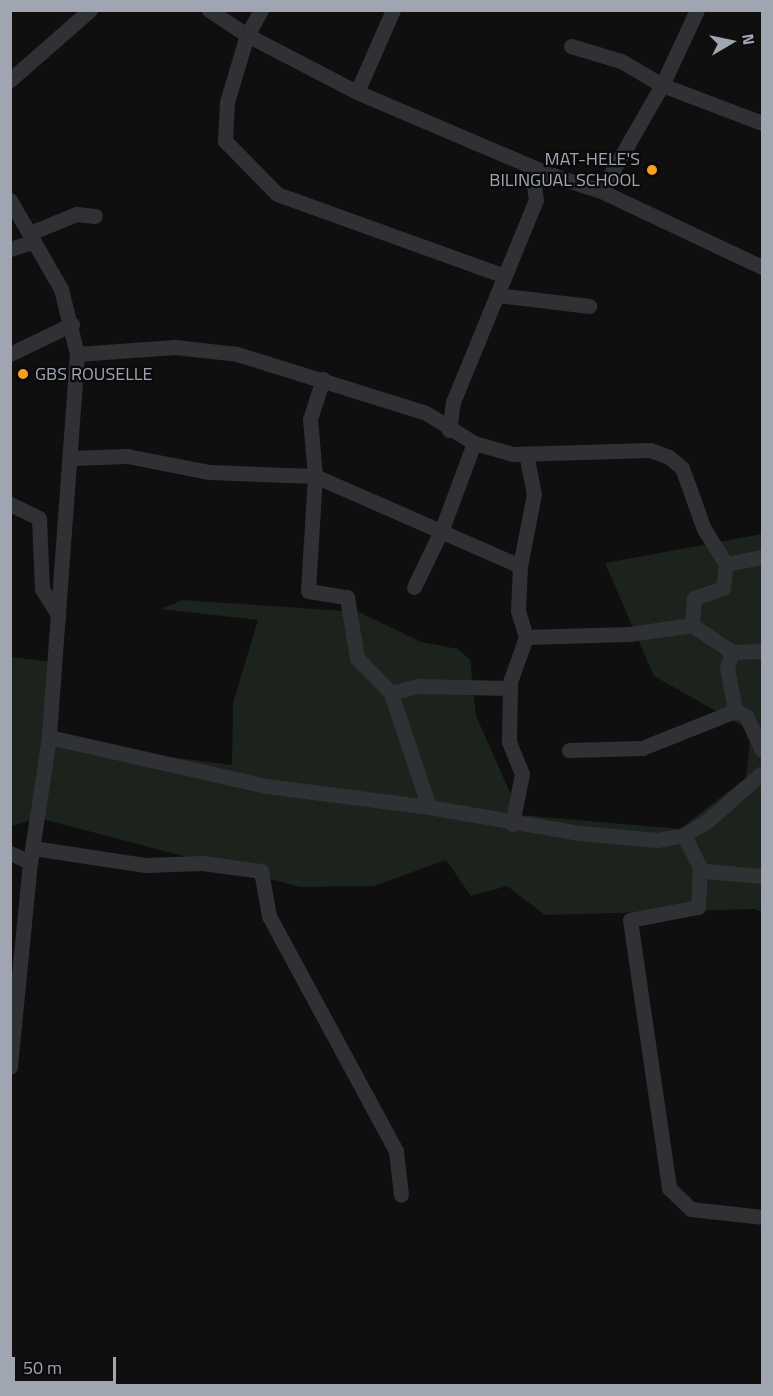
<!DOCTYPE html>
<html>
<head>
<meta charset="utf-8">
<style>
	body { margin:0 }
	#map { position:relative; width:773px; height:1396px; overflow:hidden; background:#0f0f10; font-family:"Titillium Web",sans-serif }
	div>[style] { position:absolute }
	.green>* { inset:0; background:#1b231c }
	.minor>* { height:15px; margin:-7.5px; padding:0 7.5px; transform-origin:7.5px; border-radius:7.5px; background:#303135 }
	.dots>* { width:16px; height:16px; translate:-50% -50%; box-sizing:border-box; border:3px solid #0a0a0b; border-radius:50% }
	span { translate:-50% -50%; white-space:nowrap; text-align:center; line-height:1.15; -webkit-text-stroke:4.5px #0a0a0b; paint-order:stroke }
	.poi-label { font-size:18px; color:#9fa6b2 }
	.right { translate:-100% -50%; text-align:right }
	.left { translate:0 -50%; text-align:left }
	.frame { position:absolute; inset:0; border:12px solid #9fa6b2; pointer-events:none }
	.north { position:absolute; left:701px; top:12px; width:60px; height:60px; -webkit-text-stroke:4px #0a0a0b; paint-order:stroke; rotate:81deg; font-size:16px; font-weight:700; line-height:24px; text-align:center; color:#9fa6b2 }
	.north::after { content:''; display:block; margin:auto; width:21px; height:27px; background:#9fa6b2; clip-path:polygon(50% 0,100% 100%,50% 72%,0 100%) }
	.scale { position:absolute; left:12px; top:1357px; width:104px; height:27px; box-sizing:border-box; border:3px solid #9fa6b2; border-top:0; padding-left:8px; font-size:18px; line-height:21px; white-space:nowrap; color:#9fa6b2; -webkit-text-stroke:4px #0a0a0b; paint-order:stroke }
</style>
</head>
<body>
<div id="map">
	<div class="green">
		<div style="clip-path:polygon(762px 534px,762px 912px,755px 909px,545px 915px,507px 886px,471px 896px,446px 860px,374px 886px,300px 887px,39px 818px,11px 826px,11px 657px,51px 662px,49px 737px,90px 747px,232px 765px,233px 703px,258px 620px,161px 609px,183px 600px,359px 612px,421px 642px,458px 649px,470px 660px,476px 716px,520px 815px,680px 829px,746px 778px,751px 731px,654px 676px,605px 563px)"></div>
	</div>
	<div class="minor">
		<div style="left:209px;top:10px;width:45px;rotate:33.3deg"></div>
		<div style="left:247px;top:35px;width:124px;rotate:27.4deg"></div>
		<div style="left:357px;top:92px;width:212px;rotate:23.1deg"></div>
		<div style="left:552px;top:175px;width:52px;rotate:18.1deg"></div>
		<div style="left:601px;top:191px;width:178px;rotate:25.3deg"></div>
		<div style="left:261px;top:10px;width:29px;rotate:119deg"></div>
		<div style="left:247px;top:35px;width:70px;rotate:106.6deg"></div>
		<div style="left:227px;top:102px;width:39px;rotate:93deg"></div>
		<div style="left:225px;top:141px;width:74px;rotate:45.5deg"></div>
		<div style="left:277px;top:194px;width:242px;rotate:19.8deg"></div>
		<div style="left:697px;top:10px;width:83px;rotate:115deg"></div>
		<div style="left:662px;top:85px;width:107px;rotate:20.8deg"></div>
		<div style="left:571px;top:46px;width:52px;rotate:16.7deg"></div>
		<div style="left:621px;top:61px;width:48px;rotate:30.3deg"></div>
		<div style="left:662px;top:85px;width:122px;rotate:119.9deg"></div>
		<div style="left:10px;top:80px;width:106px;rotate:-41.2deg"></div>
		<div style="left:357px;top:92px;width:90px;rotate:-66.3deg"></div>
		<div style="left:10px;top:200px;width:103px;rotate:60.2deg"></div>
		<div style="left:61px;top:289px;width:67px;rotate:76.2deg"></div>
		<div style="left:77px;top:354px;width:384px;rotate:94.2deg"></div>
		<div style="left:49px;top:737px;width:126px;rotate:98.6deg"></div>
		<div style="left:30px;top:862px;width:206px;rotate:95.6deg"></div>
		<div style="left:30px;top:233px;width:50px;rotate:-22.4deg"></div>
		<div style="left:76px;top:214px;width:19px;rotate:6deg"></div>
		<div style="left:10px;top:249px;width:25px;rotate:-18deg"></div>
		<div style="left:497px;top:295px;width:93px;rotate:6.8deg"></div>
		<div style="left:10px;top:354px;width:69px;rotate:-25.8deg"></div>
		<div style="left:77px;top:354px;width:98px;rotate:-4.1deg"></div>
		<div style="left:175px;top:347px;width:62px;rotate:6.4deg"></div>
		<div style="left:237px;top:354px;width:198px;rotate:17.3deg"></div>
		<div style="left:426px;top:413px;width:57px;rotate:32deg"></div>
		<div style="left:474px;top:443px;width:41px;rotate:15.8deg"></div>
		<div style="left:513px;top:454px;width:137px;rotate:-1.7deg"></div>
		<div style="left:650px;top:450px;width:20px;rotate:20deg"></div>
		<div style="left:669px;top:457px;width:17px;rotate:40deg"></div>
		<div style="left:682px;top:468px;width:65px;rotate:70.2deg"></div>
		<div style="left:704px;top:529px;width:41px;rotate:57.8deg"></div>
		<div style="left:726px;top:564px;width:24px;rotate:97deg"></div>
		<div style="left:723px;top:588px;width:31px;rotate:161deg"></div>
		<div style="left:694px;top:598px;width:27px;rotate:94deg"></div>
		<div style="left:692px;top:625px;width:48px;rotate:34deg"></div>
		<div style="left:732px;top:652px;width:30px;rotate:-2deg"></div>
		<div style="left:323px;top:379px;width:42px;rotate:108deg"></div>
		<div style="left:310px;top:419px;width:57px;rotate:85deg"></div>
		<div style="left:315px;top:476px;width:115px;rotate:93.5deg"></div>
		<div style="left:308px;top:591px;width:39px;rotate:9deg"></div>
		<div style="left:347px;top:597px;width:62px;rotate:80.7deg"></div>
		<div style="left:357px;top:658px;width:49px;rotate:45.8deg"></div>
		<div style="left:391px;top:693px;width:120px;rotate:71.6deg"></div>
		<div style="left:449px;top:430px;width:28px;rotate:-82deg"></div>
		<div style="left:453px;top:402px;width:218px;rotate:-67.7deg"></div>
		<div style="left:536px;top:200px;width:22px;rotate:-98deg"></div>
		<div style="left:533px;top:178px;width:19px;rotate:-9deg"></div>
		<div style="left:70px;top:458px;width:57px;rotate:-2deg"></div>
		<div style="left:127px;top:456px;width:84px;rotate:11deg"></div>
		<div style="left:209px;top:472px;width:106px;rotate:2.2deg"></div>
		<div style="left:315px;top:476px;width:224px;rotate:23.7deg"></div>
		<div style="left:10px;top:504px;width:32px;rotate:26deg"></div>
		<div style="left:39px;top:518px;width:71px;rotate:87.6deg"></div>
		<div style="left:42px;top:589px;width:31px;rotate:58deg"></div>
		<div style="left:726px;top:564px;width:37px;rotate:-11deg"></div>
		<div style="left:414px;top:587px;width:64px;rotate:-64.2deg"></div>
		<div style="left:442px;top:529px;width:92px;rotate:-69.6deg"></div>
		<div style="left:526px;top:637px;width:103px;rotate:-1.7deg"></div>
		<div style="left:629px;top:634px;width:64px;rotate:-8.1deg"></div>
		<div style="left:732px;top:652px;width:16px;rotate:108deg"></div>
		<div style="left:727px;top:667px;width:45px;rotate:79.7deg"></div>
		<div style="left:735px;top:711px;width:12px;rotate:24deg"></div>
		<div style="left:746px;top:716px;width:38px;rotate:65deg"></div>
		<div style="left:391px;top:693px;width:28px;rotate:-15deg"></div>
		<div style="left:418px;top:686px;width:92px;rotate:1.2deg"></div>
		<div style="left:49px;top:737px;width:222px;rotate:12.7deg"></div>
		<div style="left:266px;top:786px;width:164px;rotate:7.3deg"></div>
		<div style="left:429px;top:807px;width:153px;rotate:9.8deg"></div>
		<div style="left:580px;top:833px;width:77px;rotate:5.2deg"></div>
		<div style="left:657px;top:840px;width:27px;rotate:-10deg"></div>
		<div style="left:684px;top:835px;width:26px;rotate:-31deg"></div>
		<div style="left:706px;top:822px;width:74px;rotate:-41.2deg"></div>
		<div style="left:569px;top:750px;width:73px;rotate:-1.6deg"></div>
		<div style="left:642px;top:748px;width:100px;rotate:-21.7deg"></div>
		<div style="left:512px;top:824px;width:51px;rotate:-78.7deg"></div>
		<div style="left:522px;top:774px;width:35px;rotate:-112deg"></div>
		<div style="left:509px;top:742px;width:60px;rotate:-89deg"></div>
		<div style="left:510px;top:682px;width:48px;rotate:-70.4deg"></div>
		<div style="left:526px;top:637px;width:27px;rotate:-107deg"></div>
		<div style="left:518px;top:611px;width:45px;rotate:-87.5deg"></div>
		<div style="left:520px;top:566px;width:73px;rotate:-79deg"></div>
		<div style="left:534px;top:494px;width:41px;rotate:-101.3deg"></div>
		<div style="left:684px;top:835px;width:37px;rotate:64deg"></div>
		<div style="left:700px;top:868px;width:6px;rotate:31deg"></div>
		<div style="left:705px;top:871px;width:57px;rotate:5deg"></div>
		<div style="left:33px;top:848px;width:114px;rotate:8.6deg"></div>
		<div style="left:146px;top:865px;width:56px;rotate:-2deg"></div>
		<div style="left:202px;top:863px;width:60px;rotate:7.7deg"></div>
		<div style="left:261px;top:871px;width:46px;rotate:79.9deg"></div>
		<div style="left:269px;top:916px;width:267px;rotate:61.6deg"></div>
		<div style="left:396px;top:1151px;width:44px;rotate:83.5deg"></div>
		<div style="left:10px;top:853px;width:22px;rotate:24deg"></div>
		<div style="left:700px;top:868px;width:39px;rotate:93deg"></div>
		<div style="left:698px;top:907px;width:69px;rotate:169.2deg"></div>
		<div style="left:630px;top:920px;width:271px;rotate:81.7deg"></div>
		<div style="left:669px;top:1188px;width:30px;rotate:44deg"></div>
		<div style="left:691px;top:1209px;width:71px;rotate:6.4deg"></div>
	</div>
	<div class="dots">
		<div style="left:652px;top:170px;background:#f89f1f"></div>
		<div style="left:23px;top:374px;background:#f89f1f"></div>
	</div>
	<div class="poi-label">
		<span class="right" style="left:640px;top:170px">MAT-HELE'S<br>BILINGUAL SCHOOL</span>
		<span class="left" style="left:35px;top:374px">GBS ROUSELLE</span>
	</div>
	<div class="frame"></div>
	<div class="north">N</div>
	<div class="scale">50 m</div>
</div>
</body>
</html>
